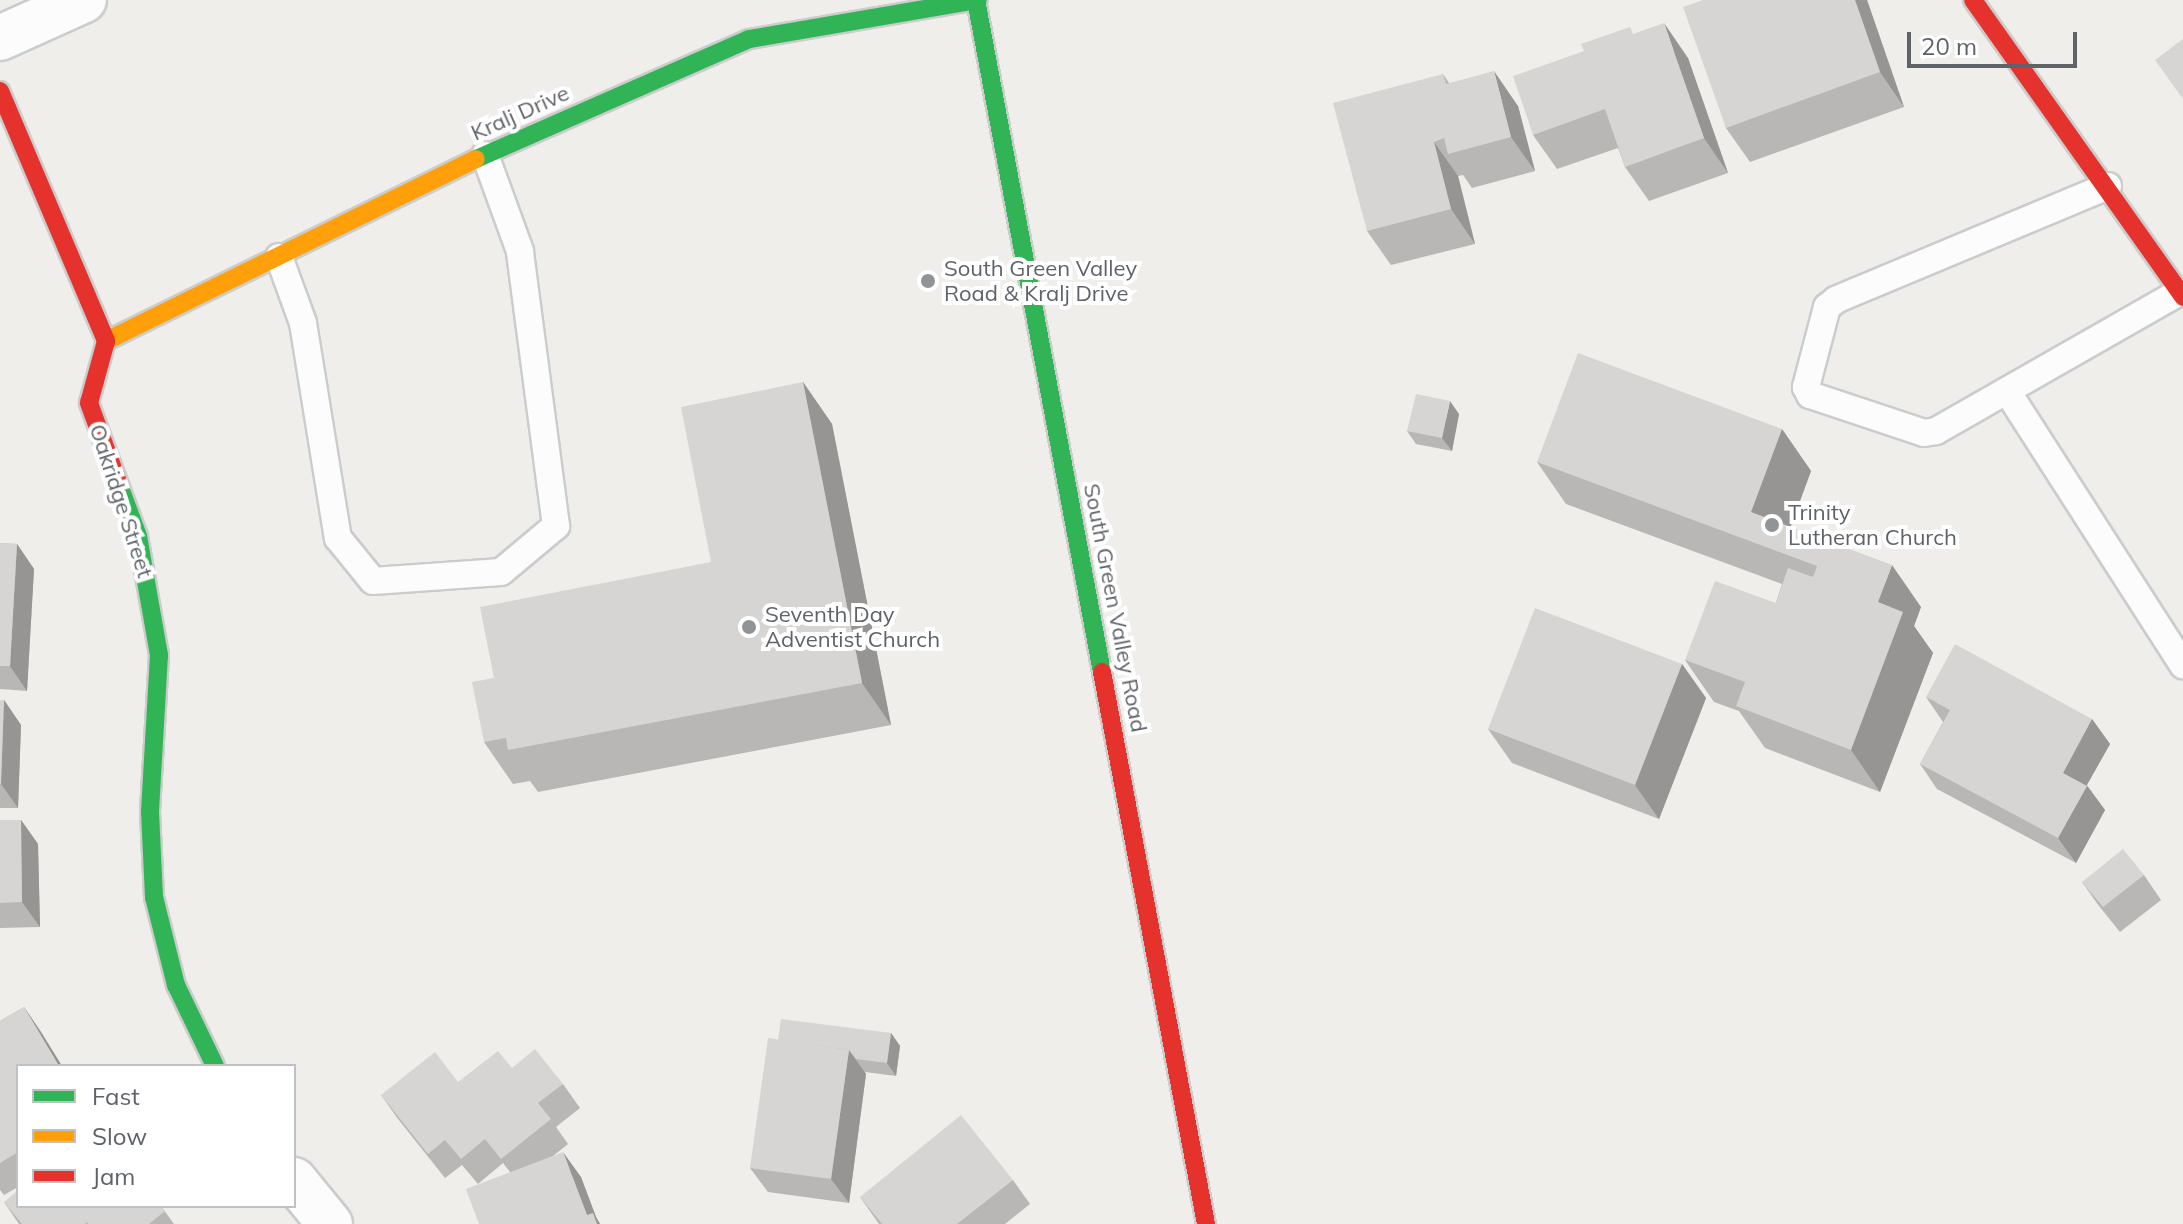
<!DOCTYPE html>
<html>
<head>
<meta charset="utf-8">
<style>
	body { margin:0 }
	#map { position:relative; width:2183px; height:1224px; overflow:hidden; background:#efeeea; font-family:Mulish,sans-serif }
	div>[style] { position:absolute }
	.roads { filter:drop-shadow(2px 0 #cbcccc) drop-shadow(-2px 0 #cbcccc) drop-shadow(0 2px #cbcccc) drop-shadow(0 -2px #cbcccc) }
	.lane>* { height:26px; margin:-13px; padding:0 13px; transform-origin:13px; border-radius:13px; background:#fdfcfc }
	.street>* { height:44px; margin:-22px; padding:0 22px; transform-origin:22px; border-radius:22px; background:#fdfcfc }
	.fast>* { height:18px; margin:-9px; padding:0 9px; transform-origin:9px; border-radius:9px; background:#30b455 }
	.slow>* { height:18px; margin:-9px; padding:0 9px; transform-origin:9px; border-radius:9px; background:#ff9f0a }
	.jam>* { height:18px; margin:-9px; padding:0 9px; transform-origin:9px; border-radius:9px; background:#e5322d }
	.wall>* { inset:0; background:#b8b7b5 }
	.shaded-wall>* { inset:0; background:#969594 }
	.building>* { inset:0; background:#d6d5d3 }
	.dots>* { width:22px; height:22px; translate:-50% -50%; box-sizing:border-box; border:4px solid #fff; border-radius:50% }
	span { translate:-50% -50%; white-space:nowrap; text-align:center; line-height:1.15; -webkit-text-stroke:8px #fff; paint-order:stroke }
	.street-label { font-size:22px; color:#5f6368 }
	.poi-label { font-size:22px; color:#5f6368 }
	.left { translate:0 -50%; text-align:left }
	.legend { position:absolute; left:16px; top:1064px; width:280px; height:144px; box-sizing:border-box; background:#fff; border:2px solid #bfc1c3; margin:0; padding:10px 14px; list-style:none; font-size:24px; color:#5f6368 }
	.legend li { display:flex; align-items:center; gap:16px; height:40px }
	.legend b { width:40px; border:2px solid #bfc1c3 }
	.scale { position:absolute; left:1907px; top:32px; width:170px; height:36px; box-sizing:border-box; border:4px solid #5f6368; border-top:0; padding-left:10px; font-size:24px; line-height:28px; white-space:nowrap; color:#5f6368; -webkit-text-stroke:6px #fff; paint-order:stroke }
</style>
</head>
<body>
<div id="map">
	<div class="roads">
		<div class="lane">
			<div style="left:2108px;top:186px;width:295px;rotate:157.3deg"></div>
			<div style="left:1836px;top:300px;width:11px;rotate:142deg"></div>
			<div style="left:1827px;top:307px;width:83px;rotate:104.7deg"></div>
			<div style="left:1806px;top:387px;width:9px;rotate:63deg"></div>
			<div style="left:1810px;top:395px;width:120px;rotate:18.4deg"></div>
			<div style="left:1924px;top:433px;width:12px;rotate:-9deg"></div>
			<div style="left:1936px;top:431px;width:281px;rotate:-29.7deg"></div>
			<div style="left:279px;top:257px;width:70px;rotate:70deg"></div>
			<div style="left:303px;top:323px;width:218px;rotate:80.8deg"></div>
			<div style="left:338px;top:538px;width:55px;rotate:50.9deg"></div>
			<div style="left:373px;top:581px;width:128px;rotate:-4deg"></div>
			<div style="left:501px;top:572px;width:72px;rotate:-39.9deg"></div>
			<div style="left:556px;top:526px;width:277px;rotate:-97.5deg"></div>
			<div style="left:520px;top:251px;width:102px;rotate:-110deg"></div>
			<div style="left:2007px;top:391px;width:326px;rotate:57.3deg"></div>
		</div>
		<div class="street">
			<div style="left:0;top:38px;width:92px;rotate:-24.3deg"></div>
			<div style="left:294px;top:1180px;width:57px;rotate:50.7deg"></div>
		</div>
		<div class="fast">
			<div style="left:976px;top:0;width:684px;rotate:79.38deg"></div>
			<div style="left:476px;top:159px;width:298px;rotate:-23.7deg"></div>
			<div style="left:749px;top:39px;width:232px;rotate:-9.7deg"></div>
			<div style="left:119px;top:485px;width:54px;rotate:69.6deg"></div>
			<div style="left:138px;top:536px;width:121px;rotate:80deg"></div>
			<div style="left:159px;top:655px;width:157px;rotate:93.3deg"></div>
			<div style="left:150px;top:812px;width:85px;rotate:87.3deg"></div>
			<div style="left:154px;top:897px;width:91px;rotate:76deg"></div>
			<div style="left:176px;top:985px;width:90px;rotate:64.3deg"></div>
		</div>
		<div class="slow">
			<div style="left:106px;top:341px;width:412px;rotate:-26.2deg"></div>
		</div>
		<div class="jam">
			<div style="left:1973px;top:0;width:364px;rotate:54.7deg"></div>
			<div style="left:0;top:91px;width:272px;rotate:67deg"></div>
			<div style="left:106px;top:341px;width:64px;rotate:105.3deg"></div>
			<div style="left:89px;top:403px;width:87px;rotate:69.9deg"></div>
			<div style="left:1102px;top:672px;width:562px;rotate:79.33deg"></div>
		</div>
	</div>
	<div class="wall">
		<div style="clip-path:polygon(1703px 0,1867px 0,1904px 107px,1750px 162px,1726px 128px)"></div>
		<div style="clip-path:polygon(1635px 34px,1688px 58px,1728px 173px,1649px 201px,1625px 167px,1618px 148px,1557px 169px,1533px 135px)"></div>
		<div style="clip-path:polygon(1443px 74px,1449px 83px,1518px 106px,1535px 171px,1472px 188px,1463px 175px,1458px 176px,1475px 244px,1391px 265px,1367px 231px)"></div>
		<div style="clip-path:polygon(803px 382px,832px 424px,891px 725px,538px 792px,530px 781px,513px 784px,484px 742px,494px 678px,711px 562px)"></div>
		<div style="clip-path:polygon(1459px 414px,1452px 451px,1416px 444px,1407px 431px)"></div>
		<div style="clip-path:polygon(1782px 429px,1811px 471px,1790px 527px,1921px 607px,1914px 626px,1933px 653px,1880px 792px,1765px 748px,1739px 711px,1714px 702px,1685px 660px,1776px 603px,1782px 584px,1566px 504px,1537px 462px)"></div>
		<div style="clip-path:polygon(0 543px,17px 544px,34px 569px,27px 691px,0 689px)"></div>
		<div style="clip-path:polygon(1682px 664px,1706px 698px,1659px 819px,1512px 763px,1488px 729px)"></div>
		<div style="clip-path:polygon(1926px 697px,2092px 719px,2110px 744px,2087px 785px,2105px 810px,2076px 863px,1937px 789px,1920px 764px,1943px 722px)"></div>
		<div style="clip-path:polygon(0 700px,4px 700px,21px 725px,18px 808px,0 808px)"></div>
		<div style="clip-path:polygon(0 820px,21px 820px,38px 844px,40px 927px,0 928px)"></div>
		<div style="clip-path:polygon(2144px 875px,2161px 900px,2120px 932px,2099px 906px,2082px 882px)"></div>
		<div style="clip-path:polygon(24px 1007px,41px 1032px,62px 1066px,18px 1066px,18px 1187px,4px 1195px,0 1190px,0 1021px)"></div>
		<div style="clip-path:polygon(891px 1033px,900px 1046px,896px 1076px,865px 1072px,866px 1074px,849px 1203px,768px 1192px,750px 1168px,778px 1040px)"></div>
		<div style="clip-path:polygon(512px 1068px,563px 1084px,580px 1108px,556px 1127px,568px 1144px,553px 1156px,581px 1177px,596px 1217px,600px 1224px,479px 1224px,510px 1172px,503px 1163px,478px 1184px,462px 1165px,445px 1178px,398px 1119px,381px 1095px,458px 1082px)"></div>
		<div style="clip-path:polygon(1013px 1180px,1030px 1204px,1005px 1224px,879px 1224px,860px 1197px)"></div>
		<div style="clip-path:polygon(4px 1202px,161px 1206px,174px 1224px,19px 1224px)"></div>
	</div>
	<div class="shaded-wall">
		<div style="clip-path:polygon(1855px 0,1867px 0,1904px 107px,1880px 72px)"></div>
		<div style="clip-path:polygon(1664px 23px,1688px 58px,1728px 173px,1704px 138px)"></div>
		<div style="clip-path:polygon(1494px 71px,1518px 106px,1535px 171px,1511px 137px)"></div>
		<div style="clip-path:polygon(1434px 142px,1458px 176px,1475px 244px,1451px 209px)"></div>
		<div style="clip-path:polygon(803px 382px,832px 424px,891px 725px,862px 683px)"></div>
		<div style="clip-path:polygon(1450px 401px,1459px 414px,1452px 451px,1442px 438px)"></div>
		<div style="clip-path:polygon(1782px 429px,1811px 471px,1781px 553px,1751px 512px)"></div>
		<div style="clip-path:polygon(17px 544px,34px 569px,27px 691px,10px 666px)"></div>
		<div style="clip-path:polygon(1892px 565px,1921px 607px,1914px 626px,1933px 653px,1880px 792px,1851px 750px,1878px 602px)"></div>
		<div style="clip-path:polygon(1682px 664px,1706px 698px,1659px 819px,1635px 785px)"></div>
		<div style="clip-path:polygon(4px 700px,21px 725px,18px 808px,1px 784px)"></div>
		<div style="clip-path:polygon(2092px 719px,2110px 744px,2080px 797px,2063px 773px)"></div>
		<div style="clip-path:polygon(2087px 786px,2105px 810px,2076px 863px,2058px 838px)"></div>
		<div style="clip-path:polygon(21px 820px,38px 844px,40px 927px,22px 902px)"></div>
		<div style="clip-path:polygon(24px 1007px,41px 1032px,62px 1066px,59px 1066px)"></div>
		<div style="clip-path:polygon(891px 1033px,900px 1046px,896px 1076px,887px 1063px)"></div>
		<div style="clip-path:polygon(849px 1050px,866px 1074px,849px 1203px,831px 1179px)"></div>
		<div style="clip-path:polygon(563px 1152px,581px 1177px,596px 1217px,600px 1224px,593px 1224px,587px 1215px)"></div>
	</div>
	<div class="building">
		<div style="clip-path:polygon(1703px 0,1855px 0,1880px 72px,1726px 128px,1683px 7px)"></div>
		<div style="clip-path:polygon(1664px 23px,1704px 138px,1625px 167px,1605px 109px,1533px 135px,1513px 76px,1584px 51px,1581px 44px,1630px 27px,1633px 34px)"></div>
		<div style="clip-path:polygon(2183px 39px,2183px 99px,2155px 60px)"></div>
		<div style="clip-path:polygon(1494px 71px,1511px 137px,1448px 154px,1444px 138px,1434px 142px,1451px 209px,1367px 231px,1333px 103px,1443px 74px,1446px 84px)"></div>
		<div style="clip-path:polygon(1578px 353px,1782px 429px,1751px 512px,1892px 565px,1878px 602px,1903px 612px,1851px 750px,1736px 706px,1745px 682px,1685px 660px,1715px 581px,1776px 603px,1788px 568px,1813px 577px,1817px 566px,1537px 462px)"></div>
		<div style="clip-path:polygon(803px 382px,862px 683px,508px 750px,506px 738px,484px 742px,472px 682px,494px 678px,480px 607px,711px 562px,681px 407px)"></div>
		<div style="clip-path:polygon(1416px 394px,1450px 401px,1442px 438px,1407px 431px)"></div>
		<div style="clip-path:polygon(0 543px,17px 544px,10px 666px,0 666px)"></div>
		<div style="clip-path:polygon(1535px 608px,1682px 664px,1635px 785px,1488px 729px)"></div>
		<div style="clip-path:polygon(1955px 644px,2092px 719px,2063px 773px,2087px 786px,2058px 838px,1920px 764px,1950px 710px,1926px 697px)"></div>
		<div style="clip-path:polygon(0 700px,4px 700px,1px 784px,0 784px)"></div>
		<div style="clip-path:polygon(0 820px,21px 820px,22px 902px,0 903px)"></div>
		<div style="clip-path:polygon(2123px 849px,2144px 875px,2103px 907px,2082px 882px)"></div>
		<div style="clip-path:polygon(24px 1007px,59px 1066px,18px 1066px,18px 1152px,0 1163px,0 1021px)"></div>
		<div style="clip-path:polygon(781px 1019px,891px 1033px,887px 1063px,856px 1059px,849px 1050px,778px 1040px)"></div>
		<div style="clip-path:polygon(768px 1038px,849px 1050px,831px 1179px,750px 1168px)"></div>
		<div style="clip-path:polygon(535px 1049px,563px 1084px,538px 1103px,551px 1119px,501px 1159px,485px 1139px,461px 1159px,445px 1140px,428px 1154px,381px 1095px,435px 1052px,458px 1082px,498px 1051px,512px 1068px)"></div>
		<div style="clip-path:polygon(961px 1115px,1013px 1180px,957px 1224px,882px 1224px,860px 1197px)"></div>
		<div style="clip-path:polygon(563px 1152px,587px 1215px,593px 1213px,597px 1224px,479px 1224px,466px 1189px)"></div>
		<div style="clip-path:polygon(18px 1190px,18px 1206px,161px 1206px,165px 1211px,149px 1224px,88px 1224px,87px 1222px,85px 1224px,22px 1224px,4px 1202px)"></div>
	</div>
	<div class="dots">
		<div style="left:928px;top:281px;background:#919496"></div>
		<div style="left:1772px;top:525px;background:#919496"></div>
		<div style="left:749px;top:627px;background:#919496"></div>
	</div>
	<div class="street-label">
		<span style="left:520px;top:113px;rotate:-24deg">Kralj Drive</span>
		<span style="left:121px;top:501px;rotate:72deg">Oakridge Street</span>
		<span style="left:1115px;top:608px;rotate:79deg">South Green Valley Road</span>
	</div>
	<div class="poi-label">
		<span class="left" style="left:944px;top:281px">South Green Valley<br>Road &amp; Kralj Drive</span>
		<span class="left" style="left:1788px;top:525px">Trinity<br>Lutheran Church</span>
		<span class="left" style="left:765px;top:627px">Seventh Day<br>Adventist Church</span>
	</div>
	<ul class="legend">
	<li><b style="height:10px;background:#30b455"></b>Fast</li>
	<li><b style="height:10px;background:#ff9f0a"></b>Slow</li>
	<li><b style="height:10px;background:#e5322d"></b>Jam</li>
	</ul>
	<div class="scale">20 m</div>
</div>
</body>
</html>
